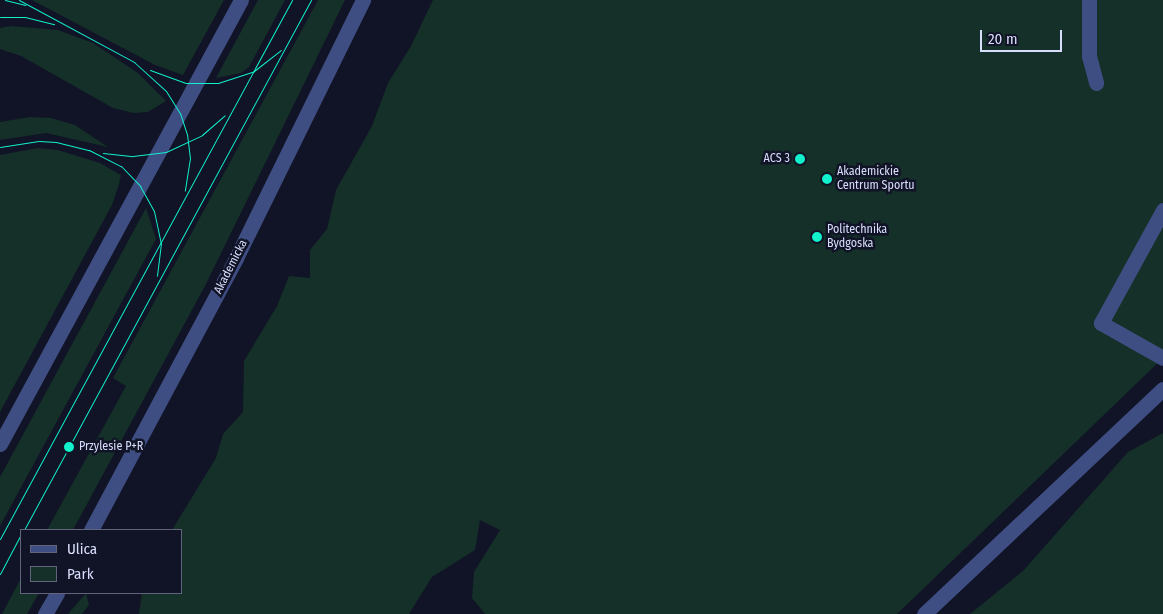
<!DOCTYPE html>
<html>
<head>
<meta charset="utf-8">
<style>
	body { margin:0 }
	#map { position:relative; width:1163px; height:614px; overflow:hidden; background:#111326; font-family:"Fira Sans Condensed",sans-serif }
	div>[style] { position:absolute }
	.green>* { inset:0; background:#143028 }
	.minor>* { height:15px; margin:-7.5px; padding:0 7.5px; transform-origin:7.5px; border-radius:7.5px; background:#3f4e82 }
	.tram>* { height:1px; margin:-0.5px; padding:0 0.5px; transform-origin:0.5px; border-radius:0.5px; background:#10f1cc }
	.dots>* { width:14px; height:14px; translate:-50% -50%; box-sizing:border-box; border:2px solid #111326; border-radius:50% }
	span { translate:-50% -50%; white-space:nowrap; text-align:center; line-height:1.15; -webkit-text-stroke:5px #111326; paint-order:stroke }
	.poi-label { font-size:12px; color:#d9defd }
	.right { translate:-100% -50%; text-align:right }
	.left { translate:0 -50%; text-align:left }
	.street-label { font-size:12px; color:#d9defd }
	.legend { position:absolute; left:20px; top:529px; width:162px; height:65px; box-sizing:border-box; background:#111326; border:1px solid #61647c; margin:0; padding:6px 9px; list-style:none; font-size:15px; color:#d9defd }
	.legend li { display:flex; align-items:center; gap:10px; height:25px }
	.legend b { width:25px; border:1px solid #61647c }
	.scale { position:absolute; left:980px; top:30px; width:82px; height:22px; box-sizing:border-box; border:2px solid #d9defd; border-top:0; padding-left:6px; font-size:15px; line-height:18px; white-space:nowrap; color:#d9defd; -webkit-text-stroke:4px #111326; paint-order:stroke }
</style>
</head>
<body>
<div id="map">
	<div class="green">
		<div style="clip-path:polygon(32px 0,224px 0,183px 75px,155px 65px)"></div>
		<div style="clip-path:polygon(258px 0,285px 0,249px 67px,241px 73px,216px 78px)"></div>
		<div style="clip-path:polygon(318px 0,345px 0,206px 284px,73px 530px,47px 530px,126px 386px,113px 378px)"></div>
		<div style="clip-path:polygon(433px 0,1163px 0,1163px 358px,897px 614px,485px 614px,472px 598px,474px 572px,500px 530px,480px 520px,475px 550px,432px 577px,409px 614px,139px 614px,142px 593px,181px 593px,181px 530px,172px 530px,216px 458px,223px 434px,243px 412px,244px 361px,277px 306px,289px 276px,310px 278px,310px 250px,327px 229px,336px 190px,372px 126px,388px 83px,411px 46px)"></div>
		<div style="clip-path:polygon(11px 26px,58px 30px,93px 43px,138px 73px,166px 101px,148px 112px,134px 113px,113px 108px,21px 56px,0 49px,0 28px)"></div>
		<div style="clip-path:polygon(30px 117px,51px 118px,75px 125px,108px 147px,46px 133px,0 140px,0 122px)"></div>
		<div style="clip-path:polygon(38px 148px,58px 150px,100px 163px,121px 175px,119px 184px,112px 205px,0 412px,0 155px)"></div>
		<div style="clip-path:polygon(146px 208px,156px 239px,0 526px,0 477px)"></div>
		<div style="clip-path:polygon(1163px 433px,1163px 614px,970px 614px,1023px 571px,1128px 452px)"></div>
		<div style="clip-path:polygon(21px 578px,21px 593px,39px 593px,27px 614px,2px 614px)"></div>
		<div style="clip-path:polygon(86px 593px,89px 605px,82px 614px,68px 614px)"></div>
	</div>
	<div class="minor">
		<div style="left:1089px;top:0;width:56px;rotate:90deg"></div>
		<div style="left:1089px;top:56px;width:28px;rotate:75deg"></div>
		<div style="left:1163px;top:210px;width:129px;rotate:118.8deg"></div>
		<div style="left:1101px;top:323px;width:71px;rotate:29.4deg"></div>
		<div style="left:0;top:444px;width:505px;rotate:-61.51deg"></div>
		<div style="left:91px;top:530px;width:308px;rotate:-61.9deg"></div>
		<div style="left:236px;top:258px;width:288px;rotate:-63.8deg"></div>
		<div style="left:45px;top:614px;width:24px;rotate:-60deg"></div>
		<div style="left:924px;top:614px;width:328px;rotate:-43.3deg"></div>
	</div>
	<div class="tram">
		<div style="left:5px;top:0;width:21px;rotate:14deg"></div>
		<div style="left:19px;top:0;width:131px;rotate:28.3deg"></div>
		<div style="left:134px;top:62px;width:43px;rotate:42.2deg"></div>
		<div style="left:166px;top:91px;width:26px;rotate:58deg"></div>
		<div style="left:180px;top:113px;width:22px;rotate:72deg"></div>
		<div style="left:187px;top:134px;width:24px;rotate:83deg"></div>
		<div style="left:190px;top:158px;width:33px;rotate:99deg"></div>
		<div style="left:0;top:17px;width:25px"></div>
		<div style="left:25px;top:17px;width:30px;rotate:14deg"></div>
		<div style="left:150px;top:70px;width:38px;rotate:20deg"></div>
		<div style="left:186px;top:83px;width:32px"></div>
		<div style="left:218px;top:83px;width:38px;rotate:-18deg"></div>
		<div style="left:254px;top:71px;width:34px;rotate:-38deg"></div>
		<div style="left:0;top:147px;width:39px;rotate:-9deg"></div>
		<div style="left:39px;top:141px;width:17px;rotate:3deg"></div>
		<div style="left:56px;top:142px;width:34px;rotate:14deg"></div>
		<div style="left:89px;top:150px;width:36px;rotate:27deg"></div>
		<div style="left:121px;top:166px;width:28px;rotate:46deg"></div>
		<div style="left:140px;top:186px;width:29px;rotate:61deg"></div>
		<div style="left:154px;top:211px;width:33px;rotate:78deg"></div>
		<div style="left:161px;top:243px;width:33px;rotate:97deg"></div>
		<div style="left:103px;top:153px;width:30px;rotate:6deg"></div>
		<div style="left:133px;top:156px;width:33px;rotate:-7deg"></div>
		<div style="left:166px;top:152px;width:40px;rotate:-25deg"></div>
		<div style="left:202px;top:135px;width:30px;rotate:-41deg"></div>
		<div style="left:24px;top:530px;width:603px;rotate:-61.56deg"></div>
		<div style="left:0;top:539px;width:613px;rotate:-61.55deg"></div>
		<div style="left:0;top:574px;width:45px;rotate:-62.3deg"></div>
	</div>
	<div class="dots">
		<div style="left:800px;top:159px;background:#10f1cc"></div>
		<div style="left:827px;top:179px;background:#10f1cc"></div>
		<div style="left:817px;top:237px;background:#10f1cc"></div>
		<div style="left:69px;top:447px;background:#10f1cc"></div>
	</div>
	<div class="poi-label">
		<span class="right" style="left:790px;top:159px">ACS 3</span>
		<span class="left" style="left:837px;top:179px">Akademickie<br>Centrum Sportu</span>
		<span class="left" style="left:827px;top:237px">Politechnika<br>Bydgoska</span>
		<span class="left" style="left:79px;top:447px">Przylesie P+R</span>
	</div>
	<div class="street-label">
		<span style="left:231px;top:267px;rotate:-63deg">Akademicka</span>
	</div>
	<ul class="legend">
	<li><b style="height:6px;background:#3f4e82"></b>Ulica</li>
	<li><b style="height:14px;background:#143028"></b>Park</li>
	</ul>
	<div class="scale">20 m</div>
</div>
</body>
</html>
